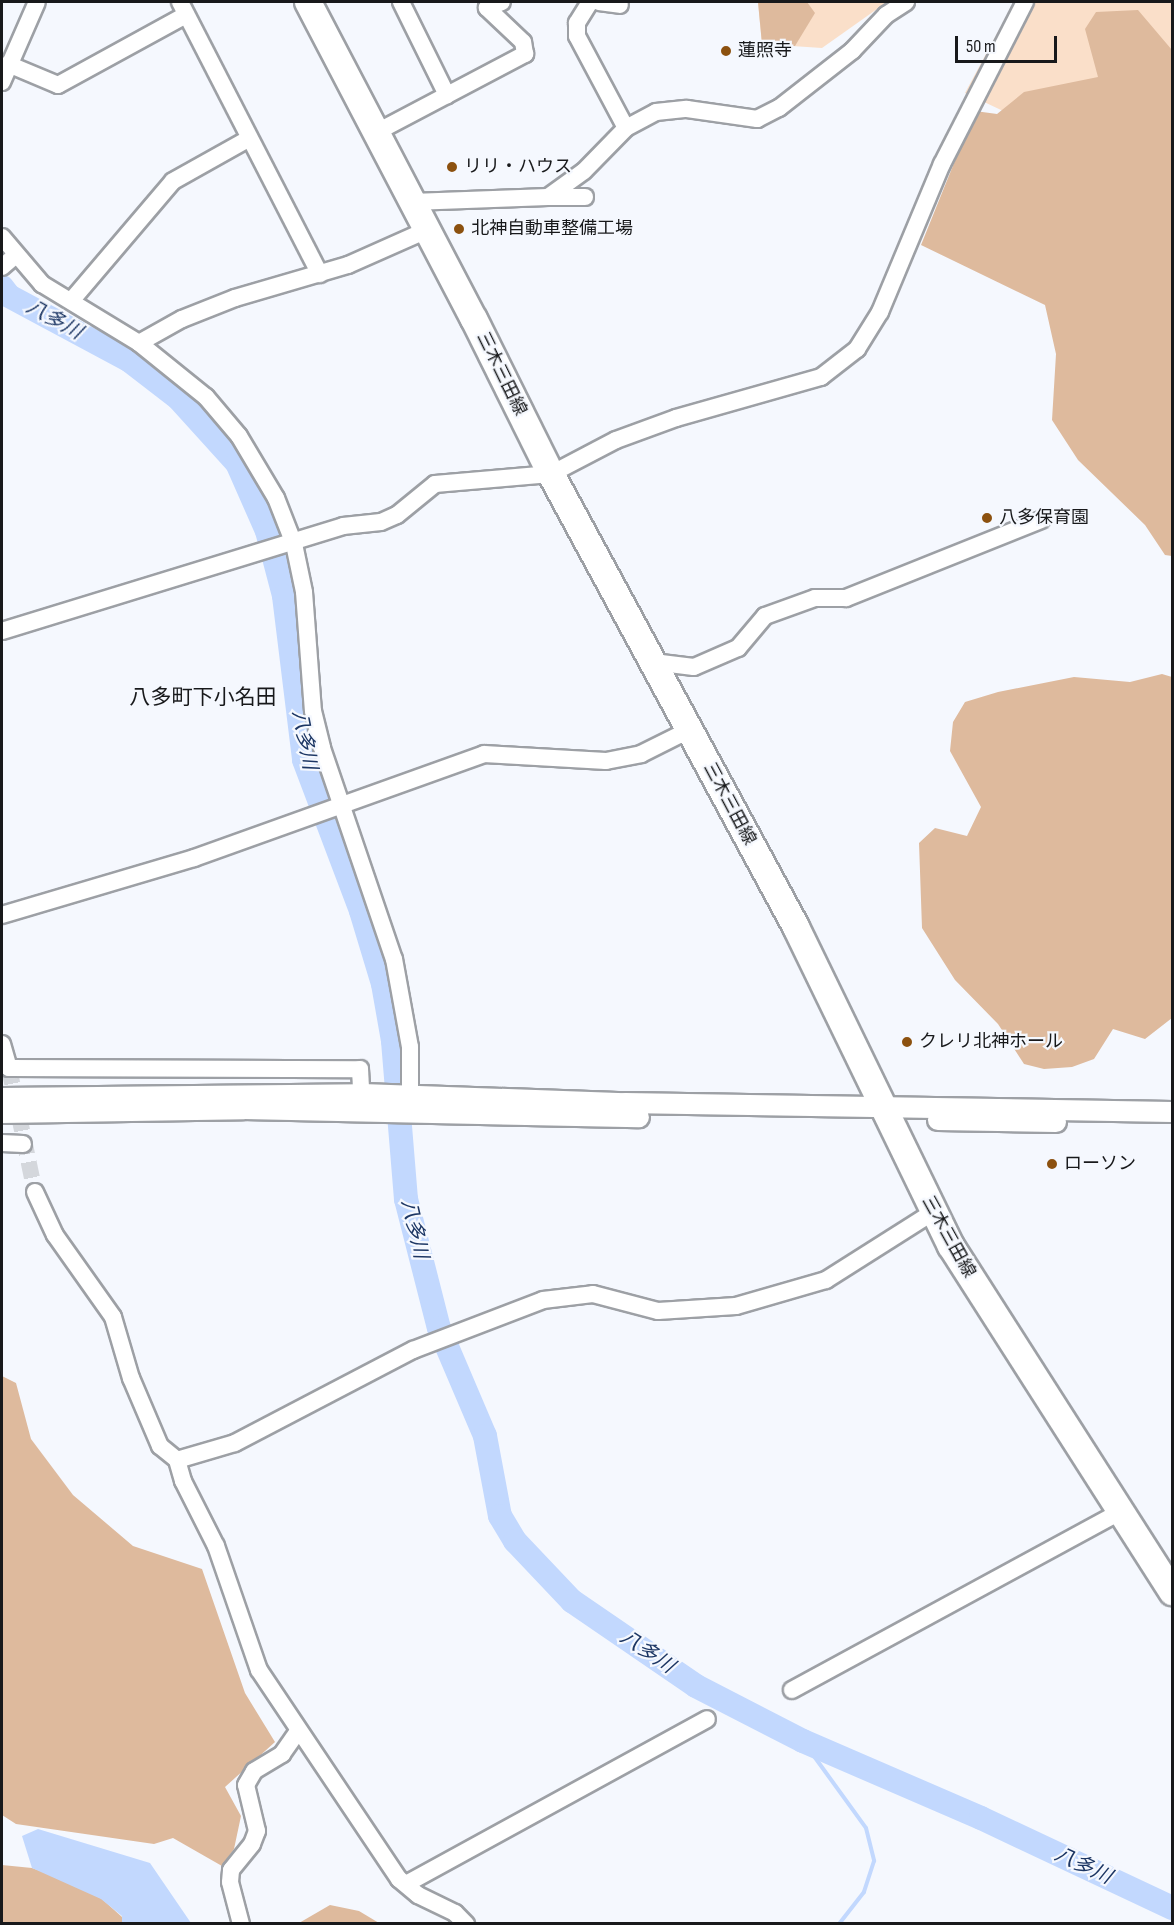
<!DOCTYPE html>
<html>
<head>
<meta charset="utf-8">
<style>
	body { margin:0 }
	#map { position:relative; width:1174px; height:1925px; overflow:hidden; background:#f5f8fe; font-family:"Sofia Sans Condensed","Noto Sans JP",sans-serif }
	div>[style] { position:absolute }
	.green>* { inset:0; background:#fadfc9 }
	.forest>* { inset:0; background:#deba9d }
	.water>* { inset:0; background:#c2d8fe }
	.stream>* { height:4px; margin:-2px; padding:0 2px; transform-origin:2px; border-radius:2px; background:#c2d8fe }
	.river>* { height:24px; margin:-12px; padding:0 12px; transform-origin:12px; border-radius:12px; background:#c2d8fe }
	.minor-tunnel>* { height:16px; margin-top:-8px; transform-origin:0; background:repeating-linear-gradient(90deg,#d4d7dc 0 16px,transparent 0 24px) }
	.roads { filter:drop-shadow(2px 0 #9da0a5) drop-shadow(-2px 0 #9da0a5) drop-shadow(0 2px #9da0a5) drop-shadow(0 -2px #9da0a5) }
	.minor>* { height:16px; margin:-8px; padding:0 8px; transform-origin:8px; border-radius:8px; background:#fff }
	.tertiary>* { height:20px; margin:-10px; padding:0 10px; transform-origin:10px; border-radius:10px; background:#fff }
	.primary>* { height:26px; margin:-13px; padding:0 13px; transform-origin:13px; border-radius:13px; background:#fff }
	.dots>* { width:16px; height:16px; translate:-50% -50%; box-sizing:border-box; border:3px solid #f5f8fe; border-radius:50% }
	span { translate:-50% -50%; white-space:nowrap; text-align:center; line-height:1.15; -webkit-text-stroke:4.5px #f5f8fe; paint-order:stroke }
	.poi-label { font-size:18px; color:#18191b }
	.left { translate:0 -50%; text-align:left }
	.street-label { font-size:18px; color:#18191b }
	.water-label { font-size:20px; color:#1c3664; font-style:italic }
	.quarter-label { font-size:21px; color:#18191b }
	.frame { position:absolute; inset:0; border:3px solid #18191b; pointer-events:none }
	.scale { position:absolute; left:955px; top:36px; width:102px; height:27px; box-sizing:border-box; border:3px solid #18191b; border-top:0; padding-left:8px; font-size:18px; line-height:21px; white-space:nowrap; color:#18191b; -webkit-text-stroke:4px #f5f8fe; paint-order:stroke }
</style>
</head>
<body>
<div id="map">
	<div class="green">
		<div style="clip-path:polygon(758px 2px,887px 2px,822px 48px,762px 44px)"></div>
		<div style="clip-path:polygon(1014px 2px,1172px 2px,1172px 49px,1125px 46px,1129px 113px,1037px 127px,965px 93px)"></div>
	</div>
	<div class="forest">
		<div style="clip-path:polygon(758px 2px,807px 2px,815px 13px,795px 46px,762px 44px)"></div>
		<div style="clip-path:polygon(1138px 10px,1172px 50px,1172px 556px,1165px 555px,1145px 525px,1078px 460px,1052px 420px,1056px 354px,1045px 305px,921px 245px,975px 111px,997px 114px,1024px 92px,1098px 77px,1085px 29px,1096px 12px)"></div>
		<div style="clip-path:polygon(1162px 674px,1172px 677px,1172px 1018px,1145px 1039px,1113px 1029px,1094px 1059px,1072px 1067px,1044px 1069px,1024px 1064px,998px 1024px,955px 980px,922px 928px,919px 843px,935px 828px,967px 836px,981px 807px,950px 751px,953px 722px,965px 702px,998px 692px,1074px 677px,1130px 682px)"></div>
		<div style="clip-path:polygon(2px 1376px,16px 1383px,31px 1439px,73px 1495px,133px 1546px,202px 1569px,245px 1693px,275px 1742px,225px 1787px,241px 1816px,234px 1849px,222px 1866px,173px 1838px,154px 1844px,16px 1824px,2px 1815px)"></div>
		<div style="clip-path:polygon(2px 1865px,32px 1868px,66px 1880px,102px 1899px,122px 1917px,122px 1923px,2px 1923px)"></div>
		<div style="clip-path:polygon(330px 1905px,359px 1911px,379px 1923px,299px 1923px)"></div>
	</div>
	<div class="water">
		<div style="clip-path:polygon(38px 1829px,150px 1863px,191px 1923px,122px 1923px,122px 1916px,101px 1899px,32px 1868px,22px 1836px)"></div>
	</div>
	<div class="stream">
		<div style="left:803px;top:1741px;width:107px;rotate:54.1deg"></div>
		<div style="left:866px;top:1828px;width:34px;rotate:76deg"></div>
		<div style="left:874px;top:1861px;width:33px;rotate:108deg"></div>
		<div style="left:864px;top:1892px;width:41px;rotate:128deg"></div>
	</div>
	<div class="river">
		<div style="left:2px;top:287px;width:11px;rotate:52deg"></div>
		<div style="left:9px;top:296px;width:137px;rotate:28.2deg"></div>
		<div style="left:130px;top:361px;width:61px;rotate:37.6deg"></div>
		<div style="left:178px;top:398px;width:88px;rotate:47.8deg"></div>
		<div style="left:237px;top:463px;width:74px;rotate:66.2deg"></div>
		<div style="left:267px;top:531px;width:67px;rotate:75.3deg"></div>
		<div style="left:284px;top:596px;width:165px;rotate:83deg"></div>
		<div style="left:304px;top:760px;width:161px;rotate:69.3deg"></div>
		<div style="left:361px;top:911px;width:76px;rotate:73.2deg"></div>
		<div style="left:383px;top:984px;width:58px;rotate:80deg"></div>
		<div style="left:393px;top:1041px;width:159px;rotate:85.3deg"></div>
		<div style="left:406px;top:1199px;width:133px;rotate:75.7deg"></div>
		<div style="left:439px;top:1328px;width:117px;rotate:66.9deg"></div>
		<div style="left:485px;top:1436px;width:81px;rotate:79.4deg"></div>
		<div style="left:500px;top:1516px;width:29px;rotate:59deg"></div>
		<div style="left:515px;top:1541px;width:83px;rotate:46.5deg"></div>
		<div style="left:572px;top:1601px;width:150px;rotate:34.4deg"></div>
		<div style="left:696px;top:1686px;width:120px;rotate:27.2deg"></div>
		<div style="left:803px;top:1741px;width:194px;rotate:23.4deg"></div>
		<div style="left:981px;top:1818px;width:211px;rotate:25.2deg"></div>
	</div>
	<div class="minor-tunnel">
		<div style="left:9px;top:1068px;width:127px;rotate:78.2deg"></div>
	</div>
	<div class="roads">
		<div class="minor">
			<div style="left:180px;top:2px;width:306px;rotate:62.8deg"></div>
			<div style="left:401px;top:2px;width:104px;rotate:63.7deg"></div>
			<div style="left:590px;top:2px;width:25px;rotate:122deg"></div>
			<div style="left:577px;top:23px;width:13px;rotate:90deg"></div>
			<div style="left:577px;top:36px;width:104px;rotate:62deg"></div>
			<div style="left:599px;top:2px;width:21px;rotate:8deg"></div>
			<div style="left:8px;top:64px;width:54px;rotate:22.8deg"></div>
			<div style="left:58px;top:85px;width:146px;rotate:-28.7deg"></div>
			<div style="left:2px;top:82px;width:87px;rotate:-66.4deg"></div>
			<div style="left:375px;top:133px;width:170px;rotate:-27.8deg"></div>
			<div style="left:525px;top:54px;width:12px;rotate:-99deg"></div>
			<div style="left:523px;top:42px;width:50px;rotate:-136.6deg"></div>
			<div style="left:487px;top:8px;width:16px;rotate:-22deg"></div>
			<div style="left:548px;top:197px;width:37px"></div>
			<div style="left:412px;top:202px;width:136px;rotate:-2.1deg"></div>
			<div style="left:548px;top:197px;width:44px;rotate:-35.8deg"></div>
			<div style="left:584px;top:171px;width:60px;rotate:-45.7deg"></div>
			<div style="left:626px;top:128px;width:34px;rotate:-28deg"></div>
			<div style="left:656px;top:112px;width:31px;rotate:-6deg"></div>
			<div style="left:687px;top:109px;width:71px;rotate:8.1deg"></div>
			<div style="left:757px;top:119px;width:25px;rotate:-27deg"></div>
			<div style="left:779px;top:108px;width:93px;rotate:-38deg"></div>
			<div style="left:852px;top:51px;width:50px;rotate:-46.6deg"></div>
			<div style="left:886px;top:15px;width:24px;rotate:-33deg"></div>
			<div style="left:2px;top:237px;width:62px;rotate:49.6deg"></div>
			<div style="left:42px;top:284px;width:114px;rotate:31.3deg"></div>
			<div style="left:139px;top:343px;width:86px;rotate:38.9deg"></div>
			<div style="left:206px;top:397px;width:51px;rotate:49.8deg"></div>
			<div style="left:239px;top:436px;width:72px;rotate:59.2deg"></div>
			<div style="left:276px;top:498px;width:49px;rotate:68.6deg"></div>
			<div style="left:294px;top:544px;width:49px;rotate:78.2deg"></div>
			<div style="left:304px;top:592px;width:119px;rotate:85.7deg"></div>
			<div style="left:313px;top:711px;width:38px;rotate:76deg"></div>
			<div style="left:322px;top:748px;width:223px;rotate:71.2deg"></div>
			<div style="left:394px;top:959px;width:89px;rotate:79.7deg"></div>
			<div style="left:410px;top:1047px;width:48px;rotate:90deg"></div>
			<div style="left:2px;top:267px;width:18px;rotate:-41deg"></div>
			<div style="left:71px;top:301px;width:157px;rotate:-49.6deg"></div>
			<div style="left:173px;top:181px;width:86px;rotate:-29.2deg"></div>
			<div style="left:139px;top:343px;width:49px;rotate:-29.2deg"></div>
			<div style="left:182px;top:319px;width:57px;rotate:-21.6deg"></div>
			<div style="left:235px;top:298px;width:118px;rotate:-16.3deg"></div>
			<div style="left:348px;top:265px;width:86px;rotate:-23.9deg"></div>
			<div style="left:2px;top:631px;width:357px;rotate:-17.1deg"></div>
			<div style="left:343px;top:526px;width:38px;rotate:-6deg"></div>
			<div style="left:381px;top:522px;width:17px;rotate:-24deg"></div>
			<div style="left:397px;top:515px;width:49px;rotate:-39.2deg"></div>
			<div style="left:435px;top:484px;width:116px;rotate:-4.9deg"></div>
			<div style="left:551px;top:474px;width:73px;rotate:-27.6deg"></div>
			<div style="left:616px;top:440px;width:64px;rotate:-20.1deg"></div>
			<div style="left:676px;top:418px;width:151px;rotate:-15.8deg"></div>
			<div style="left:821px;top:377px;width:46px;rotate:-37.9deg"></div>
			<div style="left:857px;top:349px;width:44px;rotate:-58.1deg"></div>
			<div style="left:880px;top:312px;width:160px;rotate:-67.3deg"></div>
			<div style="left:942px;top:164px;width:182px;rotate:-62.9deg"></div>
			<div style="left:653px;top:662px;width:41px;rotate:7deg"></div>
			<div style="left:694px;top:667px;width:48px;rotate:-23.4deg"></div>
			<div style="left:738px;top:648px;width:42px;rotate:-49.8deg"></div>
			<div style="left:765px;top:616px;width:53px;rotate:-19.8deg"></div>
			<div style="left:815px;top:598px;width:31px"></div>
			<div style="left:846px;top:598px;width:210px;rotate:-21.8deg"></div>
			<div style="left:2px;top:915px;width:200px;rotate:-16.5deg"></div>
			<div style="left:194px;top:858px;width:308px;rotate:-19.7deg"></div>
			<div style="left:484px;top:754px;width:122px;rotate:3.3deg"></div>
			<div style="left:606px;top:761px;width:36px;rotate:-11deg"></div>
			<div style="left:641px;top:754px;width:54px;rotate:-26.6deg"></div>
			<div style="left:2px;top:1044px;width:25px;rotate:74deg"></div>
			<div style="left:9px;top:1068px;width:351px;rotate:0.2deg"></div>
			<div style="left:360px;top:1069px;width:37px;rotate:87deg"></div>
			<div style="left:2px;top:1143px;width:21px;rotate:3deg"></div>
			<div style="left:35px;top:1192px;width:47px;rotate:65.1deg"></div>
			<div style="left:55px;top:1235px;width:100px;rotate:54.7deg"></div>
			<div style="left:113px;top:1317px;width:64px;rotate:73.6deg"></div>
			<div style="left:131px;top:1378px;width:74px;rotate:66.9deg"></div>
			<div style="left:160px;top:1446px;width:22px;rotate:39deg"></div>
			<div style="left:177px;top:1460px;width:22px;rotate:74deg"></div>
			<div style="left:183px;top:1481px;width:73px;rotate:63.1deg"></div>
			<div style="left:216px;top:1546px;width:131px;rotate:70.9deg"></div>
			<div style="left:259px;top:1670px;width:252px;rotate:56.2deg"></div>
			<div style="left:399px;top:1879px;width:25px;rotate:40deg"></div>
			<div style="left:418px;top:1895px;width:41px;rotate:25.9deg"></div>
			<div style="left:455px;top:1913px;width:16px;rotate:45deg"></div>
			<div style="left:177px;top:1460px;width:60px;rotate:-16.3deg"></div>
			<div style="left:235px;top:1443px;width:201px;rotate:-27.6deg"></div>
			<div style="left:413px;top:1350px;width:139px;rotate:-21deg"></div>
			<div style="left:543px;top:1300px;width:50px;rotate:-6.8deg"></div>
			<div style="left:593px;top:1294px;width:67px;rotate:14.7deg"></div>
			<div style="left:658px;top:1311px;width:78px;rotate:-3.7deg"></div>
			<div style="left:736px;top:1306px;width:94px;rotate:-16.1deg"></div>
			<div style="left:826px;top:1280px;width:127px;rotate:-32.4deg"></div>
			<div style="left:792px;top:1690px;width:377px;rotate:-28.5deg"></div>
			<div style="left:406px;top:1884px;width:343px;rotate:-28.7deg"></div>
			<div style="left:241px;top:1924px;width:43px;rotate:-104.7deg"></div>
			<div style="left:230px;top:1882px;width:12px;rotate:-85deg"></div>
			<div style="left:231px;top:1870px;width:33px;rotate:-51deg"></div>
			<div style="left:252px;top:1844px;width:14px;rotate:-69deg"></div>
			<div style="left:257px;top:1831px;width:47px;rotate:-103.4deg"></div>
			<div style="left:246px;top:1785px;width:16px;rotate:-60deg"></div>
			<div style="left:254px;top:1771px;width:33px;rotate:-31deg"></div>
			<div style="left:282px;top:1754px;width:28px;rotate:-55deg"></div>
		</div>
		<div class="tertiary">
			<div style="left:2px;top:1098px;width:360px;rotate:-0.6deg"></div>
			<div style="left:362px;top:1094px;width:263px;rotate:2deg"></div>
			<div style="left:625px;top:1103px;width:547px;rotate:0.94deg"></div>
			<div style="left:2px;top:1113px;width:242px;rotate:-0.9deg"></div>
			<div style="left:244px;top:1109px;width:395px;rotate:1.2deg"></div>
			<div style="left:938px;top:1120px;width:118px;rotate:1deg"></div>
		</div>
		<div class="primary">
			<div style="left:308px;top:2px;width:358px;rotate:62.4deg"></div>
			<div style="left:474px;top:319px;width:173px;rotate:63.6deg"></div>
			<div style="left:551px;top:474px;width:515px;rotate:61.59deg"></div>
			<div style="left:796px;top:927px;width:355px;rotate:64.1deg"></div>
			<div style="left:951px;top:1246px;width:411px;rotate:57.4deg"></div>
		</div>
	</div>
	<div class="dots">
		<div style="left:726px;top:51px;background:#8c510f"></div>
		<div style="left:452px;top:167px;background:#8c510f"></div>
		<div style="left:459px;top:229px;background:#8c510f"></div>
		<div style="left:987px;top:518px;background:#8c510f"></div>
		<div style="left:907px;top:1042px;background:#8c510f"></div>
		<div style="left:1052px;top:1164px;background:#8c510f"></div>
	</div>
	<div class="poi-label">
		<span class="left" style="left:738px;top:51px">蓮照寺</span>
		<span class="left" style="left:464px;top:167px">リリ・ハウス</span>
		<span class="left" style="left:471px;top:229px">北神自動車整備工場</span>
		<span class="left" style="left:999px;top:518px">八多保育園</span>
		<span class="left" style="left:919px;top:1042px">クレリ北神ホール</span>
		<span class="left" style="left:1064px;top:1164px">ローソン</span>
	</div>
	<div class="street-label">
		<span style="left:501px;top:374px;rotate:64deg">三木三田線</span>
		<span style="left:729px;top:804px;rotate:62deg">三木三田線</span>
		<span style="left:948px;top:1237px;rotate:61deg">三木三田線</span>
	</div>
	<div class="water-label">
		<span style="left:54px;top:320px;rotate:29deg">八多川</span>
		<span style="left:304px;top:740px;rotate:79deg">八多川</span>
		<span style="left:414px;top:1229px;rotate:77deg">八多川</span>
		<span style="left:647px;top:1652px;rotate:34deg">八多川</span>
		<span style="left:1083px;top:1866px;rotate:25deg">八多川</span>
	</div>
	<div class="quarter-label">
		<span style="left:203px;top:698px">八多町下小名田</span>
	</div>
	<div class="frame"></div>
	<div class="scale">50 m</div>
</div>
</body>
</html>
